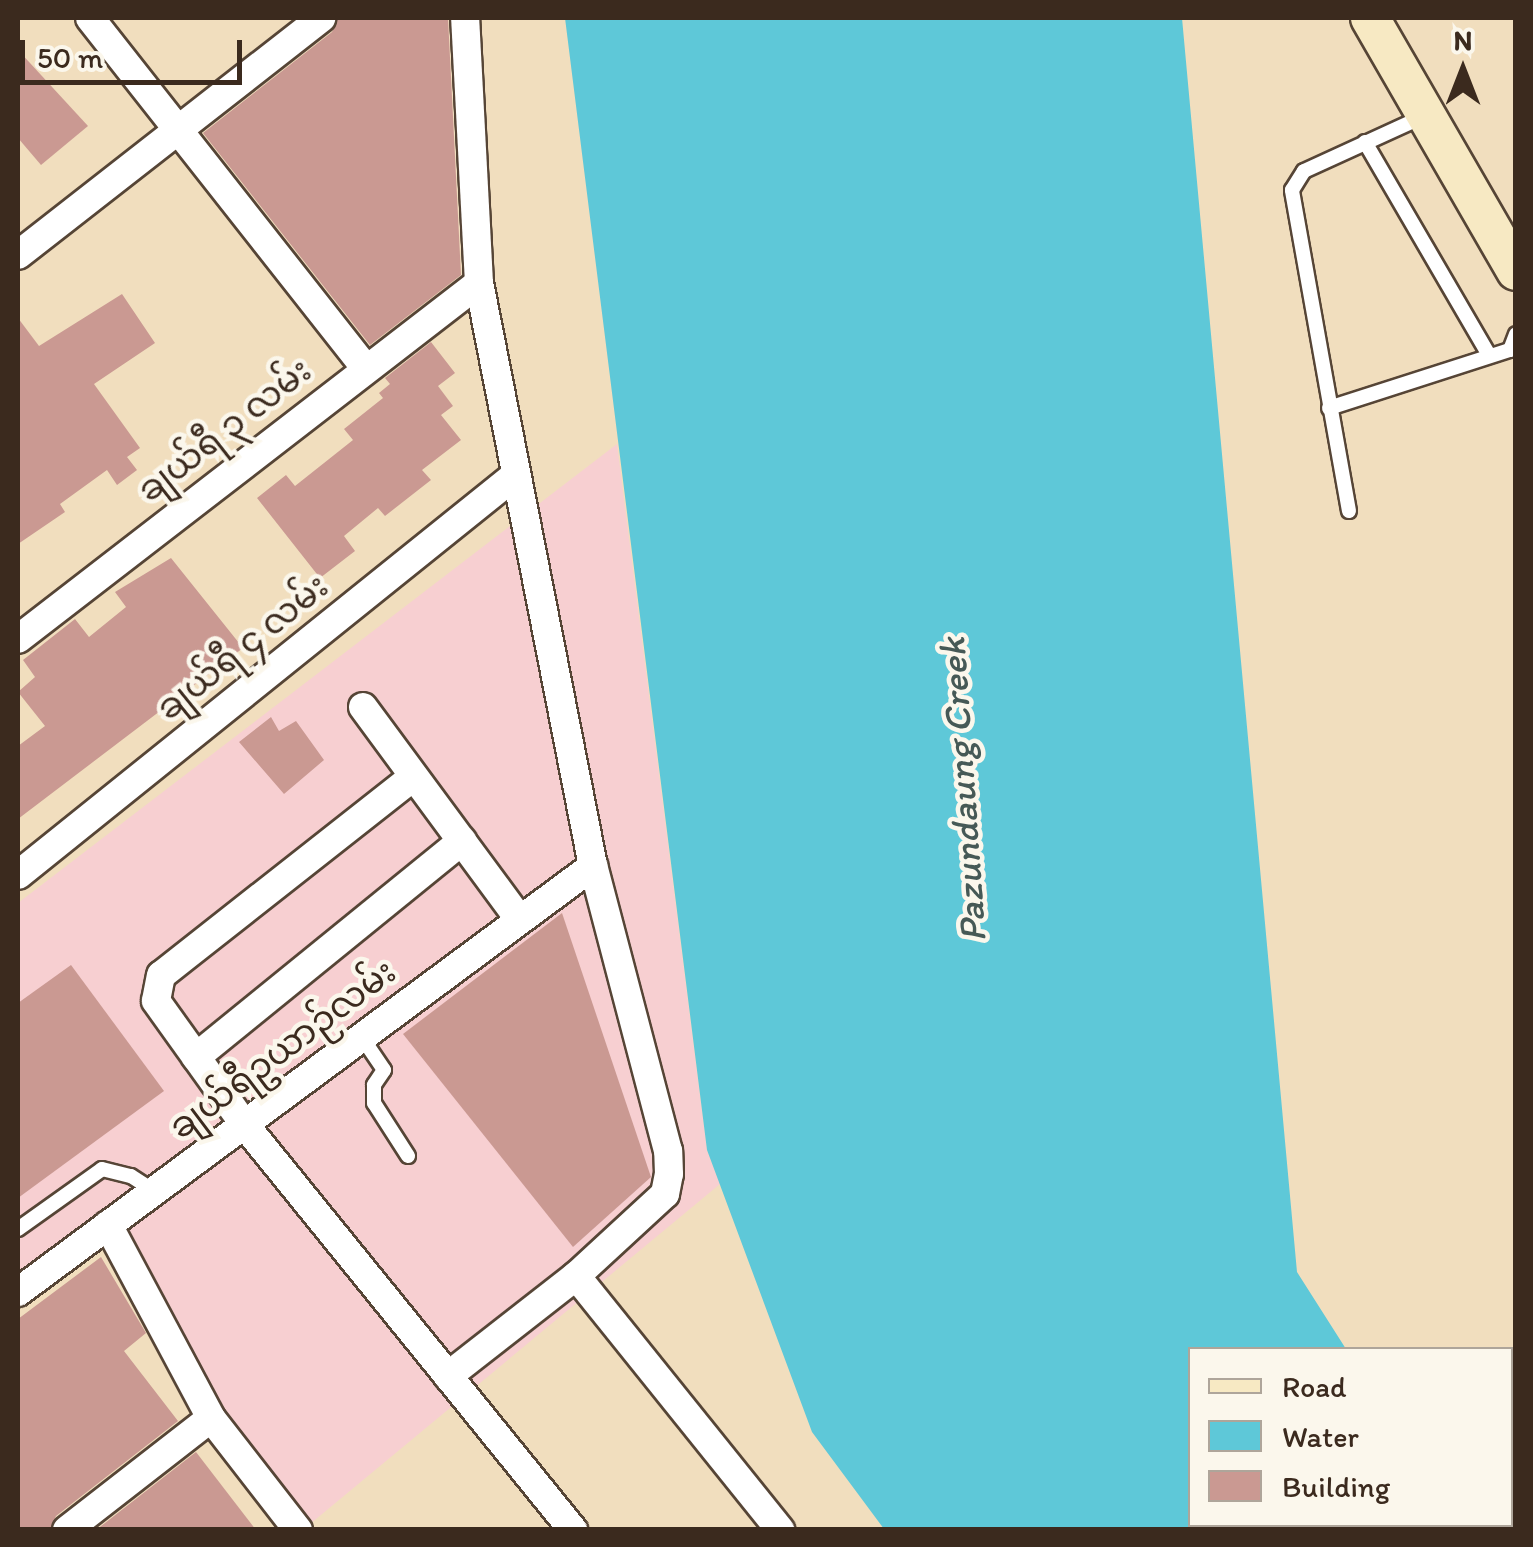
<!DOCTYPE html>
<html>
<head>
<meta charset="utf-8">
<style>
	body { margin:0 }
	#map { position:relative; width:1533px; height:1547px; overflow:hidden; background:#f1debe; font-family:Itim,"Noto Sans Myanmar",sans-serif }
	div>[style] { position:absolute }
	.built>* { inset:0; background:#f7cfd1 }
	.water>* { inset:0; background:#5ec8d8 }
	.building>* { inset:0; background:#ca9992 }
	.roads { filter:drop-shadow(2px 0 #564536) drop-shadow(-2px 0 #564536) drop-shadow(0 2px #564536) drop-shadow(0 -2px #564536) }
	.lane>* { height:14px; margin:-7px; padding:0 7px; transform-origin:7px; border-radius:7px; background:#fff }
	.street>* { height:28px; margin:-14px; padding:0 14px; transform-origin:14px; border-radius:14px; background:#fff }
	.secondary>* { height:38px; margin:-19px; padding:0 19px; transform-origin:19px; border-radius:19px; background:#f7e9c3 }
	span { translate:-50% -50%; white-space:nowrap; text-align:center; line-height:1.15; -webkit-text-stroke:9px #fbf7ec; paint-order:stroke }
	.street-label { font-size:35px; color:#3b2a1e }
	.water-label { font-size:38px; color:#465956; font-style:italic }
	.frame { position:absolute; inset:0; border:20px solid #3b2a1e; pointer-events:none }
	.legend { position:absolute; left:1188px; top:1347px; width:325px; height:180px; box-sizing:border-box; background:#fbf7ec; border:2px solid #aea59a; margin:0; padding:12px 18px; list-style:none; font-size:30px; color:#3b2a1e }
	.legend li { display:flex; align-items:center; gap:20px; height:50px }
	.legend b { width:50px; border:2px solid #aea59a }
	.north { position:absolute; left:1413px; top:20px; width:100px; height:100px; -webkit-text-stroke:8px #fbf7ec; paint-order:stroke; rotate:0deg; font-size:28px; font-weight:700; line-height:40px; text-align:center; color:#3b2a1e }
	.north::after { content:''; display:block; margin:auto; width:35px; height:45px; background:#3b2a1e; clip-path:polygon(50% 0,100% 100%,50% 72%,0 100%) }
	.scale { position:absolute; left:20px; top:40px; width:222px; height:45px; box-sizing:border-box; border:5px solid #3b2a1e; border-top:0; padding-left:12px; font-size:30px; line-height:35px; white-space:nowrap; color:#3b2a1e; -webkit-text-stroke:8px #fbf7ec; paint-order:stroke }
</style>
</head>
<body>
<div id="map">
	<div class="built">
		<div style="clip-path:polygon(617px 444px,707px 1150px,720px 1184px,304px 1529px,86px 1224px,18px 1272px,18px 903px)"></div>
	</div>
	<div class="water">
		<div style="clip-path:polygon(565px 18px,1182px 18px,1297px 1272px,1346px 1349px,1190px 1350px,1190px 1524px,1462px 1529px,884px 1529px,812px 1432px,707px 1150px)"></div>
	</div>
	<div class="building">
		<div style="clip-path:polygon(338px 18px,448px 18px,461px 275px,370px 345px,203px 133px,332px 32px)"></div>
		<div style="clip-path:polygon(18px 50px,88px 126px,41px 165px,18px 138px)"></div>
		<div style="clip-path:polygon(122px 294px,155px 343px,94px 384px,140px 448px,127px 457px,137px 470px,117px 485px,107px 470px,60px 504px,65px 512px,18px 544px,18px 318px,39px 346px)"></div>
		<div style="clip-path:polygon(431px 342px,455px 373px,438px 386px,453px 406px,441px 415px,461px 440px,422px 470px,431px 480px,385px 516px,378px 508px,344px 536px,355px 551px,320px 578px,257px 498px,286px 475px,295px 486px,353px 440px,344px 429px,383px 398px,379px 393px,390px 384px,385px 378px)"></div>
		<div style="clip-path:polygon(171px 558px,243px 648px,18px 819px,18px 746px,45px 726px,18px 692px,35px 677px,23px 660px,75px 619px,89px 637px,126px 607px,115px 592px)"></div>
		<div style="clip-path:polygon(271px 717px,279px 731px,296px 721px,324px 760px,284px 794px,239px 742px)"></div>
		<div style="clip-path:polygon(562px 913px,651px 1177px,573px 1247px,403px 1034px)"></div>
		<div style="clip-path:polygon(71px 965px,164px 1091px,18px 1198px,18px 1003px)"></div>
		<div style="clip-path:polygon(101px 1257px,146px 1333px,124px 1351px,178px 1421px,56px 1516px,50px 1530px,18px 1530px,18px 1319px)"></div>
		<div style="clip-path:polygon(196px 1452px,256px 1530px,96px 1530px)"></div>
	</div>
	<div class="roads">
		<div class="lane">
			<div style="left:1365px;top:142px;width:246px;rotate:59.8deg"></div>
			<div style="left:1329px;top:408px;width:190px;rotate:-17.8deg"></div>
			<div style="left:1510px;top:350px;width:17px;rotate:-69deg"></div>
			<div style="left:1349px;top:511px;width:326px;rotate:-100.1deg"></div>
			<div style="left:1292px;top:190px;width:22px;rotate:-58deg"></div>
			<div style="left:1304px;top:171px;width:132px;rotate:-24.6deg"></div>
			<div style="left:361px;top:1036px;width:41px;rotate:55.9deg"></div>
			<div style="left:384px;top:1070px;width:18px;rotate:124deg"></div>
			<div style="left:374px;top:1085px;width:18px;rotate:90deg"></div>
			<div style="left:374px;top:1103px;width:63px;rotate:57.3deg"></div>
			<div style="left:18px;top:1229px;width:103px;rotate:-35.5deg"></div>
			<div style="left:102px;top:1169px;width:30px;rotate:14deg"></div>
			<div style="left:131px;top:1176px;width:30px;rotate:33deg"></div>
		</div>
		<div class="street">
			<div style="left:90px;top:18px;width:444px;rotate:51.8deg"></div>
			<div style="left:18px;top:255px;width:385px;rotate:-38deg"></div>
			<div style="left:18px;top:639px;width:582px;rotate:-37.68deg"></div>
			<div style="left:363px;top:707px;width:261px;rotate:53.6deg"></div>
			<div style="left:413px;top:777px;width:320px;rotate:141.8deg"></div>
			<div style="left:161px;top:975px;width:26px;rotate:101deg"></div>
			<div style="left:156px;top:1001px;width:151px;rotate:54.4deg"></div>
			<div style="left:244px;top:1124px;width:523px;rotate:50.98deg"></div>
			<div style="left:18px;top:875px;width:635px;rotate:-38.8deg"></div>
			<div style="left:196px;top:1057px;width:343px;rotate:-39.1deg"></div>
			<div style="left:108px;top:1225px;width:219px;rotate:61.9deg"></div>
			<div style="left:211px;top:1418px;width:142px;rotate:52.2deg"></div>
			<div style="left:576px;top:1276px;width:326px;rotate:51.2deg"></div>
			<div style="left:18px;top:1292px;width:716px;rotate:-36.53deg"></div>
			<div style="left:448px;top:1376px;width:162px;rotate:-38deg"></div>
			<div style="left:576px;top:1276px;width:121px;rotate:-42.7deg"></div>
			<div style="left:665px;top:1194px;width:20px;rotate:-79deg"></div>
			<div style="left:669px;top:1174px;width:23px;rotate:-92deg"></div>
			<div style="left:668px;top:1151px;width:295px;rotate:-104.7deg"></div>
			<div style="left:593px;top:866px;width:594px;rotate:-101.06deg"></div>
			<div style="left:479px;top:283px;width:265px;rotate:-93deg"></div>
			<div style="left:67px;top:1530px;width:182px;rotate:-37.9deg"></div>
		</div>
		<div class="secondary">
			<div style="left:1370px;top:18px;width:292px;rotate:60deg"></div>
		</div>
	</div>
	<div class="street-label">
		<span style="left:224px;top:430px;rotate:-38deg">ချယ်ရီ ၃ လမ်း</span>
		<span style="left:242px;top:647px;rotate:-39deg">ချယ်ရီ ၄ လမ်း</span>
		<span style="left:282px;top:1049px;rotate:-37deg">ချယ်ရီဥယာဉ်လမ်း</span>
	</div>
	<div class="water-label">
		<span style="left:963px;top:790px;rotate:-94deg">Pazundaung Creek</span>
	</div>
	<div class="frame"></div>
	<ul class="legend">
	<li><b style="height:12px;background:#f7e9c3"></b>Road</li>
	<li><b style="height:28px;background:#5ec8d8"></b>Water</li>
	<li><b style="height:28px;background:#ca9992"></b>Building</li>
	</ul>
	<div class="north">N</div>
	<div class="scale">50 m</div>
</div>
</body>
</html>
